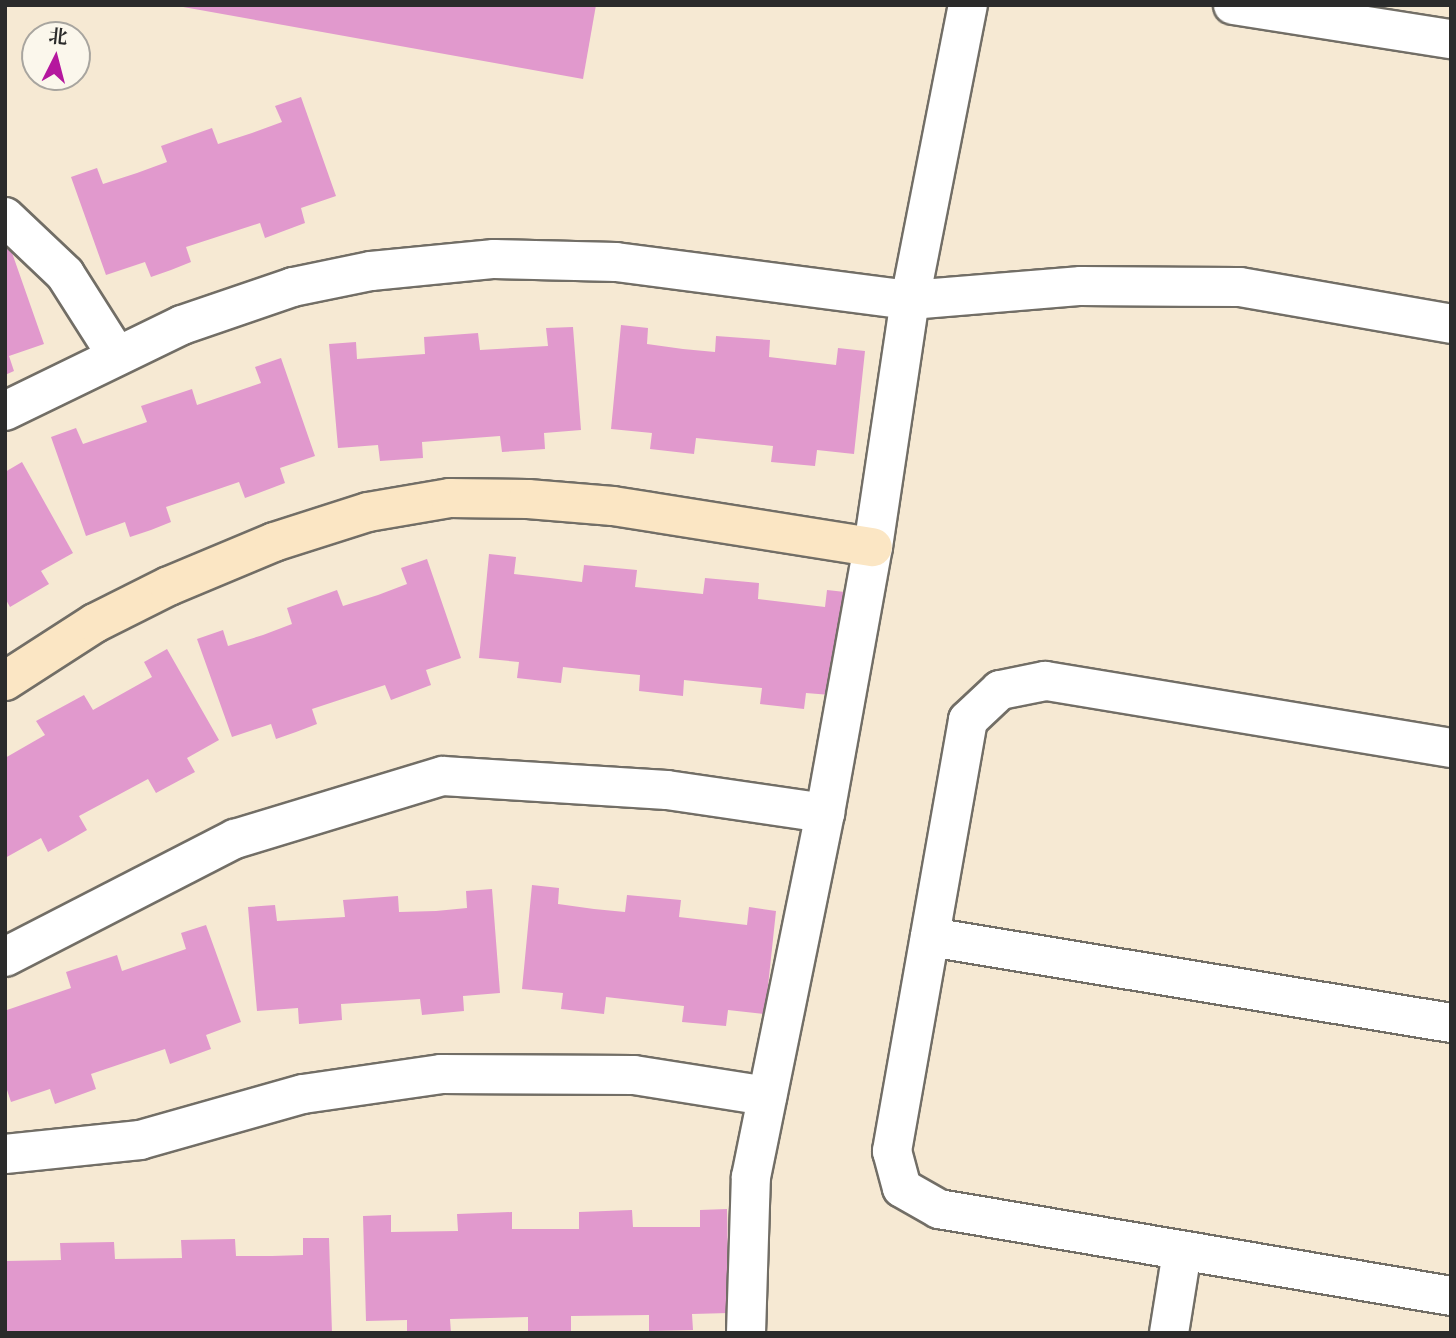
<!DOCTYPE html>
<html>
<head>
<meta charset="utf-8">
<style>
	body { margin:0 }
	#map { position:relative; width:1456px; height:1338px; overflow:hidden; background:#f6e9d3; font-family:"EB Garamond","Noto Serif SC",serif }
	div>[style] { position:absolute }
	.building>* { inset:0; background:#e199cd }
	.roads { filter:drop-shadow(2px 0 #726e66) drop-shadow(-2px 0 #726e66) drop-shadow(0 2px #726e66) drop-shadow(0 -2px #726e66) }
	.street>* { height:38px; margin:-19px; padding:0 19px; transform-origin:19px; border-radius:19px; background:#fff }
	.secondary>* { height:38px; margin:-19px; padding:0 19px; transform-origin:19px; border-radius:19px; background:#fbe6c4 }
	span { translate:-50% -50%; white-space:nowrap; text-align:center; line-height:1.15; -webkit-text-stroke:6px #fbf7ec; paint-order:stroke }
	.frame { position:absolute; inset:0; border:7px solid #2b2b2b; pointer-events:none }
	.north { position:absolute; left:21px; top:21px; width:70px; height:70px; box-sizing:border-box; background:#fbf7ec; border:2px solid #a8a59f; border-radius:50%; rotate:6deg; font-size:19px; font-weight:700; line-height:28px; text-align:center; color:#2b2b2b }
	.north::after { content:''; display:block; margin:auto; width:24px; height:32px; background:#b5179e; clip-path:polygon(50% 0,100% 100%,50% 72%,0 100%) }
</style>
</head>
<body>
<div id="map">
	<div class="building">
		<div style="clip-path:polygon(172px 5px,596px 5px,583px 79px)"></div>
		<div style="clip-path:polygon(301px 97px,336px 196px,301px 208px,305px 223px,265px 238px,260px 223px,186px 247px,191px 262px,171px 270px,151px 277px,145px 262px,106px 275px,71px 177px,97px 168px,103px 184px,137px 173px,167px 162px,161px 146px,212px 128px,218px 144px,252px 133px,282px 122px,275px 106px)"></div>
		<div style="clip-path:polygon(10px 247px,44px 344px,9px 356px,14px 371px,5px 375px,5px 248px)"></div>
		<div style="clip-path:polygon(621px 325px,648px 328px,647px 344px,683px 349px,715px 352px,716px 336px,770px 340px,769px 357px,836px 365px,838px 348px,865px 351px,854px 454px,817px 450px,815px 466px,771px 462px,773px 446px,696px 438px,694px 454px,650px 449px,652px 433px,611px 429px)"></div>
		<div style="clip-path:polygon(573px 327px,581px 430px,544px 433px,545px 449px,502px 452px,500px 436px,460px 439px,422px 442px,423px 458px,380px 461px,378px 445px,338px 448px,329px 344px,356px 342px,357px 359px,425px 354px,424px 337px,478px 333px,480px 350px,548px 346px,546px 328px)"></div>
		<div style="clip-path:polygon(281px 358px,315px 456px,280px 468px,285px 483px,245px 498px,239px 482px,166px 507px,171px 522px,151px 530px,130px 537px,125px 522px,86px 536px,51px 437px,76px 428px,83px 444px,147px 422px,141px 406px,192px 389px,197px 405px,232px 393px,261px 383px,255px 367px)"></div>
		<div style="clip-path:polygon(22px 462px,73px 553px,41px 571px,49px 584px,10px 607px,5px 598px,5px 472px)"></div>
		<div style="clip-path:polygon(489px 554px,516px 557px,514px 574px,550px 578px,582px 582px,584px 565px,637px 570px,635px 587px,703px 594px,705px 578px,759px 583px,758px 599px,825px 607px,827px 590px,854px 593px,843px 696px,806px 693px,804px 709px,760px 704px,762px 688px,721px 684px,684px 680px,683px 696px,639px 691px,640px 675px,599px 671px,563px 667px,561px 683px,517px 678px,519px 662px,479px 658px)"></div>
		<div style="clip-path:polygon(427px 559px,461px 658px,426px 670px,431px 685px,391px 700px,385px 685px,312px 709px,317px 724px,296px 732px,276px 739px,271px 724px,232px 737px,197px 639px,223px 630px,228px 646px,263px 635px,292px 624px,287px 608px,337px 590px,343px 606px,378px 595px,407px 584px,401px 568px)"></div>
		<div style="clip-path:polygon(167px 649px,219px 740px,187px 758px,195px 772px,156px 793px,148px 779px,79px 816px,87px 830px,68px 841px,48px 852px,41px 838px,5px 858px,5px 758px,45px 735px,36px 721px,84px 695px,93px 710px,152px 677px,144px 662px)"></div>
		<div style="clip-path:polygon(532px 885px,559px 888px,558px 904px,594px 909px,625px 912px,627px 895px,681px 900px,679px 917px,747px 925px,749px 907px,776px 911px,765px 1014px,728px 1010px,726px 1026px,682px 1022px,684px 1006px,606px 997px,604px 1014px,561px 1009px,563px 993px,522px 989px)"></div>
		<div style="clip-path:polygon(492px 889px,500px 993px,463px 996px,464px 1011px,422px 1015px,420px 999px,341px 1004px,342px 1020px,299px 1024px,298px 1008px,257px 1011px,248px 907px,275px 905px,277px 921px,345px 917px,343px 900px,370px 898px,398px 896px,399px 912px,436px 911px,467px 908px,466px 891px)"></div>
		<div style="clip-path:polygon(206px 925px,241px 1022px,206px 1035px,211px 1049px,170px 1064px,165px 1049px,91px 1074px,96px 1089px,55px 1104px,50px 1089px,11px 1102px,5px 1084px,5px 1005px,7px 1010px,71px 988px,66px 972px,117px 955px,122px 971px,186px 949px,181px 933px)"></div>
		<div style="clip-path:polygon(727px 1209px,729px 1313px,692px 1314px,693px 1330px,649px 1331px,649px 1315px,571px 1316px,571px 1331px,528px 1333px,528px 1317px,450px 1319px,451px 1333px,407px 1333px,407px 1320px,366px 1321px,363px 1216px,391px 1215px,391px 1232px,458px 1231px,457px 1214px,512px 1212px,512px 1229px,579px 1229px,579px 1212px,632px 1210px,633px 1227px,700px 1227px,700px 1210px)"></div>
		<div style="clip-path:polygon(303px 1238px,329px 1238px,332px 1333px,5px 1333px,5px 1261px,61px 1260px,60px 1243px,114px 1242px,115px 1259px,182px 1258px,181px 1240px,235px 1239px,236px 1256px,272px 1256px,303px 1255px)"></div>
	</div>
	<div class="roads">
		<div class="street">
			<div style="left:1233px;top:5px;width:221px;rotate:8.9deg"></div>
			<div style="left:5px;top:217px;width:83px;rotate:43.5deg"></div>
			<div style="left:65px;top:274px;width:97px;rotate:57.6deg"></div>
			<div style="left:5px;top:411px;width:197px;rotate:-25.9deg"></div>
			<div style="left:182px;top:325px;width:117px;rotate:-18.9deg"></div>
			<div style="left:293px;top:287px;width:80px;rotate:-11.6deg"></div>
			<div style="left:371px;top:271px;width:124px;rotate:-5.6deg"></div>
			<div style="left:494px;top:259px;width:122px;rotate:1.4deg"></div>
			<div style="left:616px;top:262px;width:296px;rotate:7.4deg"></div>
			<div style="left:910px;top:300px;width:172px;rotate:-4.7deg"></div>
			<div style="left:1081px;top:286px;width:159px;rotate:0.4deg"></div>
			<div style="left:1240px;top:287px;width:214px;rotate:9.9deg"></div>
			<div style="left:1451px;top:748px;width:411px;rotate:-170.6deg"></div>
			<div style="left:1045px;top:681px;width:46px;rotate:168.7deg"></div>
			<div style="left:1000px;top:690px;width:44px;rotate:136.8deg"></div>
			<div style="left:968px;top:720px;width:438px;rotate:100deg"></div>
			<div style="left:892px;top:1151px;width:38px;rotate:75deg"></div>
			<div style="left:902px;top:1188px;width:43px;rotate:29.6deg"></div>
			<div style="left:939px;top:1209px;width:519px;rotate:9.64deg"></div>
			<div style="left:930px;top:937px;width:528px;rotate:9.37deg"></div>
			<div style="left:5px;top:957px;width:259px;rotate:-27.2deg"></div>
			<div style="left:235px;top:839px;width:217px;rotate:-16.9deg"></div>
			<div style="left:443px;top:776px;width:224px;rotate:3.6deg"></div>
			<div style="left:667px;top:790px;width:160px;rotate:8.3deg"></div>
			<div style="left:5px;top:1154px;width:136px;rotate:-5.9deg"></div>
			<div style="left:140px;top:1140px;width:169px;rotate:-15.8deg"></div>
			<div style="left:303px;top:1094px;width:139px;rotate:-8.2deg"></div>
			<div style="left:441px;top:1074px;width:193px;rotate:0.3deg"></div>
			<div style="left:634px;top:1075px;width:135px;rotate:9deg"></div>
			<div style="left:746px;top:1333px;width:156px;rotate:-88.2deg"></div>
			<div style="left:751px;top:1177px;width:371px;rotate:-78.5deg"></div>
			<div style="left:825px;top:813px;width:270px;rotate:-79.8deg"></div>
			<div style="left:873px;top:547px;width:250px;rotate:-81.5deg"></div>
			<div style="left:910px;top:300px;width:301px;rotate:-78.9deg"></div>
			<div style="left:1169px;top:1333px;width:82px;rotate:-80.9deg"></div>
		</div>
		<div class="secondary">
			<div style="left:5px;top:681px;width:107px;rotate:-32.8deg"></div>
			<div style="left:95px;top:623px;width:83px;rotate:-26.6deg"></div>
			<div style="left:169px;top:586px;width:114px;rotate:-22.7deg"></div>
			<div style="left:274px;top:542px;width:99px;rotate:-17.7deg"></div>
			<div style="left:368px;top:512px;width:83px;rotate:-9.7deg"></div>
			<div style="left:450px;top:498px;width:78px;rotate:0.7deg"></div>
			<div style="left:528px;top:499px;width:85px;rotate:4.7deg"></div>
			<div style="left:613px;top:506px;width:263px;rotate:9deg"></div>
		</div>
	</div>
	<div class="frame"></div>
	<div class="north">北</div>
</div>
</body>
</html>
